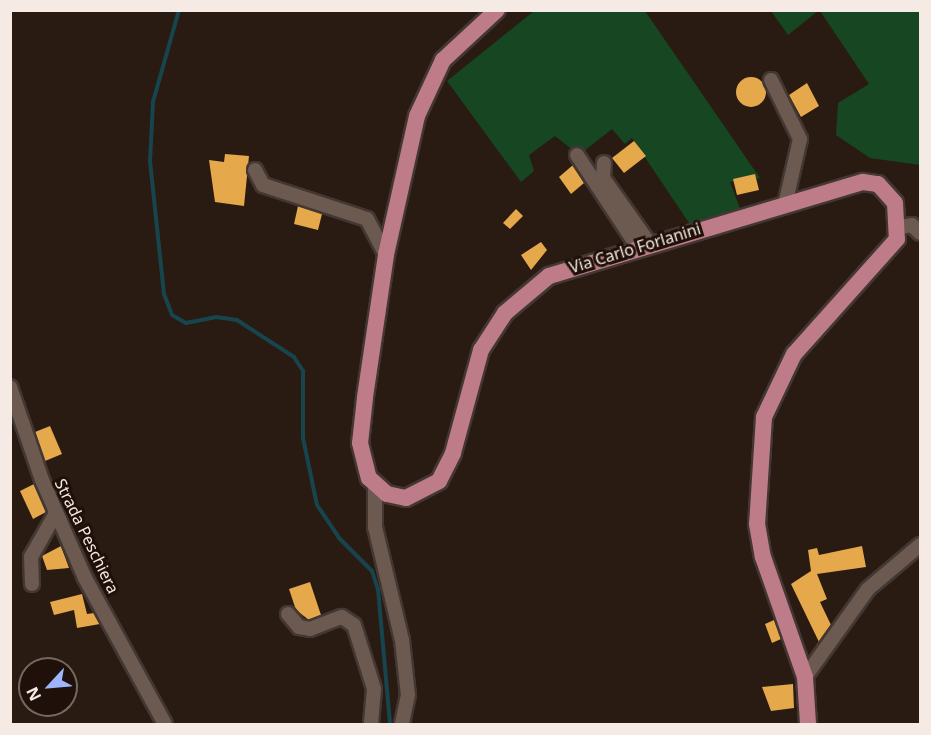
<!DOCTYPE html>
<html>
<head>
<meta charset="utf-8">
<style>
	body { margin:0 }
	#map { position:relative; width:931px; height:735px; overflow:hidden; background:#291a12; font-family:"Noto Sans",sans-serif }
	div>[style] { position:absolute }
	.green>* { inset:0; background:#174623 }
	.stream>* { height:4px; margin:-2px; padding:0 2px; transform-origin:2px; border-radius:2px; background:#16454e }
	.building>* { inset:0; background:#e5a84b }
	.round { border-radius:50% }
	.roads { filter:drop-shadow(2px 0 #433733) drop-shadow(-2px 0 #433733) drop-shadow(0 2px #433733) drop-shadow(0 -2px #433733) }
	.minor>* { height:14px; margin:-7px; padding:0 7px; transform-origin:7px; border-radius:7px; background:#6c594f }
	.major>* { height:16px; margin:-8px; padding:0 8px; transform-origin:8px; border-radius:8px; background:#be7c89 }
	span { translate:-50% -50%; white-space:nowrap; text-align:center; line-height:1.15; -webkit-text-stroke:6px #1f1109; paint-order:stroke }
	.street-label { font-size:16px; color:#f5eae4 }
	.frame { position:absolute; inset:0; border:12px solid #f5eae4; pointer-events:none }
	.north { position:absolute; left:18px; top:657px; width:60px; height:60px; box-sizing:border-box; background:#1f1109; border:2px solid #756861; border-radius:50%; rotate:244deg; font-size:16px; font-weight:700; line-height:24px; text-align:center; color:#f5eae4 }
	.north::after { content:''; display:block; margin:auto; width:21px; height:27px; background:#9eb4fd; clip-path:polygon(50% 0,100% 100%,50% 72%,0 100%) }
</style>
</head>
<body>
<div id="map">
	<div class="green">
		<div style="clip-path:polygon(534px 11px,645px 11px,760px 178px,730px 182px,742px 214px,691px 226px,632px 138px,625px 144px,612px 129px,579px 155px,555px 136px,529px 155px,534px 171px,521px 182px,447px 81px)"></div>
		<div style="clip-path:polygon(771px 11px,818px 11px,788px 35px)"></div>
		<div style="clip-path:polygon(820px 11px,920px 11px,920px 165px,870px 158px,836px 135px,838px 103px,869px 84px)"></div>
	</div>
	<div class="stream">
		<div style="left:179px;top:10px;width:96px;rotate:105.8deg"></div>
		<div style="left:153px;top:102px;width:59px;rotate:92.9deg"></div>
		<div style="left:150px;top:161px;width:134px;rotate:84deg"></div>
		<div style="left:164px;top:294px;width:22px;rotate:69deg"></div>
		<div style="left:172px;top:315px;width:16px;rotate:30deg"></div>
		<div style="left:186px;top:323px;width:31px;rotate:-11deg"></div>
		<div style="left:216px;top:317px;width:21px;rotate:8deg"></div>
		<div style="left:237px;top:320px;width:68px;rotate:33deg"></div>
		<div style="left:294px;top:357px;width:17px;rotate:57deg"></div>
		<div style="left:303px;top:371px;width:67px;rotate:90deg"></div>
		<div style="left:303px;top:438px;width:68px;rotate:78.2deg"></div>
		<div style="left:317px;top:505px;width:40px;rotate:56deg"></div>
		<div style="left:339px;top:538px;width:47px;rotate:45deg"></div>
		<div style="left:372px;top:571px;width:19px;rotate:72deg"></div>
		<div style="left:378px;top:589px;width:136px;rotate:84.9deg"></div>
	</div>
	<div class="building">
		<div class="round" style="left:736px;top:77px;width:30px;height:30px"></div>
		<div style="clip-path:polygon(807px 83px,819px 106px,801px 117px,789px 95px)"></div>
		<div style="clip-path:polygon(634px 141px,646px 156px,624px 173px,612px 158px)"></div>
		<div style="clip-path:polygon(225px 154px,249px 156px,244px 206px,215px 202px,209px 160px,224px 162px)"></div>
		<div style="clip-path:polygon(573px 165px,584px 183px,571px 194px,559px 177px)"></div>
		<div style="clip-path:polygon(755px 174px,759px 190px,737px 195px,733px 179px)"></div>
		<div style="clip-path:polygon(298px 206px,322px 214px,318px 230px,294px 224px)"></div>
		<div style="clip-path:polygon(516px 209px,523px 216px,510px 229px,503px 223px)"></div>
		<div style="clip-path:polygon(541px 242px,547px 250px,531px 270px,521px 255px)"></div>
		<div style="clip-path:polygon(50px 426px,62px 454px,45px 461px,35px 432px)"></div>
		<div style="clip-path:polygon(34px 484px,46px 512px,33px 519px,20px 491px)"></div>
		<div style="clip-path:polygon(61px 546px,69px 568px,47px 570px,42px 556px)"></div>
		<div style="clip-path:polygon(862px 546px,866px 567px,817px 574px,827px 599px,820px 602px,831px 625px,819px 642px,791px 584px,811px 571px,808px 550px,817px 548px,819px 555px)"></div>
		<div style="clip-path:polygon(310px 582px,321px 615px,309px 620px,296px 610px,289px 589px)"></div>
		<div style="clip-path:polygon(82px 594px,87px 614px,94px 613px,100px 624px,77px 628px,74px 610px,54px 615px,50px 602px)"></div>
		<div style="clip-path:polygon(774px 620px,781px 639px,772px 643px,765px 624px)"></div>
		<div style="clip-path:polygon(793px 684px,794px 708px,771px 711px,762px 687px)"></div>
	</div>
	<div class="roads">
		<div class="minor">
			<div style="left:771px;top:80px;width:66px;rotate:63.8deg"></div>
			<div style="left:800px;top:139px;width:68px;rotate:102.8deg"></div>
			<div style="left:577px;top:155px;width:109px;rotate:56.6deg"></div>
			<div style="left:604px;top:163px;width:15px;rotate:94deg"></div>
			<div style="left:603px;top:178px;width:80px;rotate:54.7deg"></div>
			<div style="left:255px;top:170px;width:17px;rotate:62deg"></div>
			<div style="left:263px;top:185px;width:109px;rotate:18.1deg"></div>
			<div style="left:367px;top:219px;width:41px;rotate:62.2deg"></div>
			<div style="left:900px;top:227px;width:12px;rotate:-9deg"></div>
			<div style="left:912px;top:225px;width:11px;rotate:45deg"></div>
			<div style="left:10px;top:387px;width:98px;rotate:71deg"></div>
			<div style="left:42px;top:480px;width:107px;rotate:66.3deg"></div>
			<div style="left:85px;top:578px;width:166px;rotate:61.3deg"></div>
			<div style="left:375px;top:485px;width:42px;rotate:90deg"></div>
			<div style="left:375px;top:527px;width:116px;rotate:76.6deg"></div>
			<div style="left:402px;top:640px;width:55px;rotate:83.8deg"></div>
			<div style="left:408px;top:695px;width:30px;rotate:102deg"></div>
			<div style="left:32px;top:584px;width:27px;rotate:-92deg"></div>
			<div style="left:31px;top:557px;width:51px;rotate:-60.4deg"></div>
			<div style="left:288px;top:614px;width:17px;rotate:50deg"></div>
			<div style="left:299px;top:627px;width:11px;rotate:10deg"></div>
			<div style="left:310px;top:629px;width:34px;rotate:-21deg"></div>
			<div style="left:342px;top:617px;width:14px;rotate:34deg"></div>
			<div style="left:354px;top:625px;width:67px;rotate:72.6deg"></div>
			<div style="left:374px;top:689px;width:35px;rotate:95deg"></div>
			<div style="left:805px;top:677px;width:108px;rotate:-54.4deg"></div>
			<div style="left:868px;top:589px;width:68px;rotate:-40.2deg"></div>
		</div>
		<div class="major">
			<div style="left:497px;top:10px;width:74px;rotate:137.2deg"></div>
			<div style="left:443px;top:60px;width:62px;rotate:114.9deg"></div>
			<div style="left:417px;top:116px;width:142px;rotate:102.6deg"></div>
			<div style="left:386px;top:255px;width:145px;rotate:98.4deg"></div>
			<div style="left:365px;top:398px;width:45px;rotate:96.3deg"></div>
			<div style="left:360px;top:443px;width:36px;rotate:76deg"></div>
			<div style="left:369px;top:478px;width:24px;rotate:42deg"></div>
			<div style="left:387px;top:494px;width:19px;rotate:12deg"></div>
			<div style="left:406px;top:498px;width:37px;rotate:-27deg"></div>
			<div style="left:439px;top:481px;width:31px;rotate:-63deg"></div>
			<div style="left:453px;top:453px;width:107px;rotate:-74.8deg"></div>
			<div style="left:481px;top:350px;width:44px;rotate:-57deg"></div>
			<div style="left:505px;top:313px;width:57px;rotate:-40.1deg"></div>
			<div style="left:549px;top:276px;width:328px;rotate:-16.7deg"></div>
			<div style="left:863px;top:182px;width:15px;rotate:8deg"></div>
			<div style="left:878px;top:184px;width:25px;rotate:48deg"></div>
			<div style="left:895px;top:203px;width:36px;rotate:87deg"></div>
			<div style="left:897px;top:239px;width:154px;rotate:131.8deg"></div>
			<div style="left:794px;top:354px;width:70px;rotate:115.5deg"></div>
			<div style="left:764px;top:417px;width:107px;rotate:93.7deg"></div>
			<div style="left:757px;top:524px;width:34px;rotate:80deg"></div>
			<div style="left:763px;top:557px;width:127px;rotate:70.7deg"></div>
			<div style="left:805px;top:677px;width:47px;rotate:86.3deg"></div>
		</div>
	</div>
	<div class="street-label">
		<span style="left:635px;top:248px;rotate:-17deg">Via Carlo Forlanini</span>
		<span style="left:87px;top:536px;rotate:64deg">Strada Peschiera</span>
	</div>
	<div class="frame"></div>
	<div class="north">N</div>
</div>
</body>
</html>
